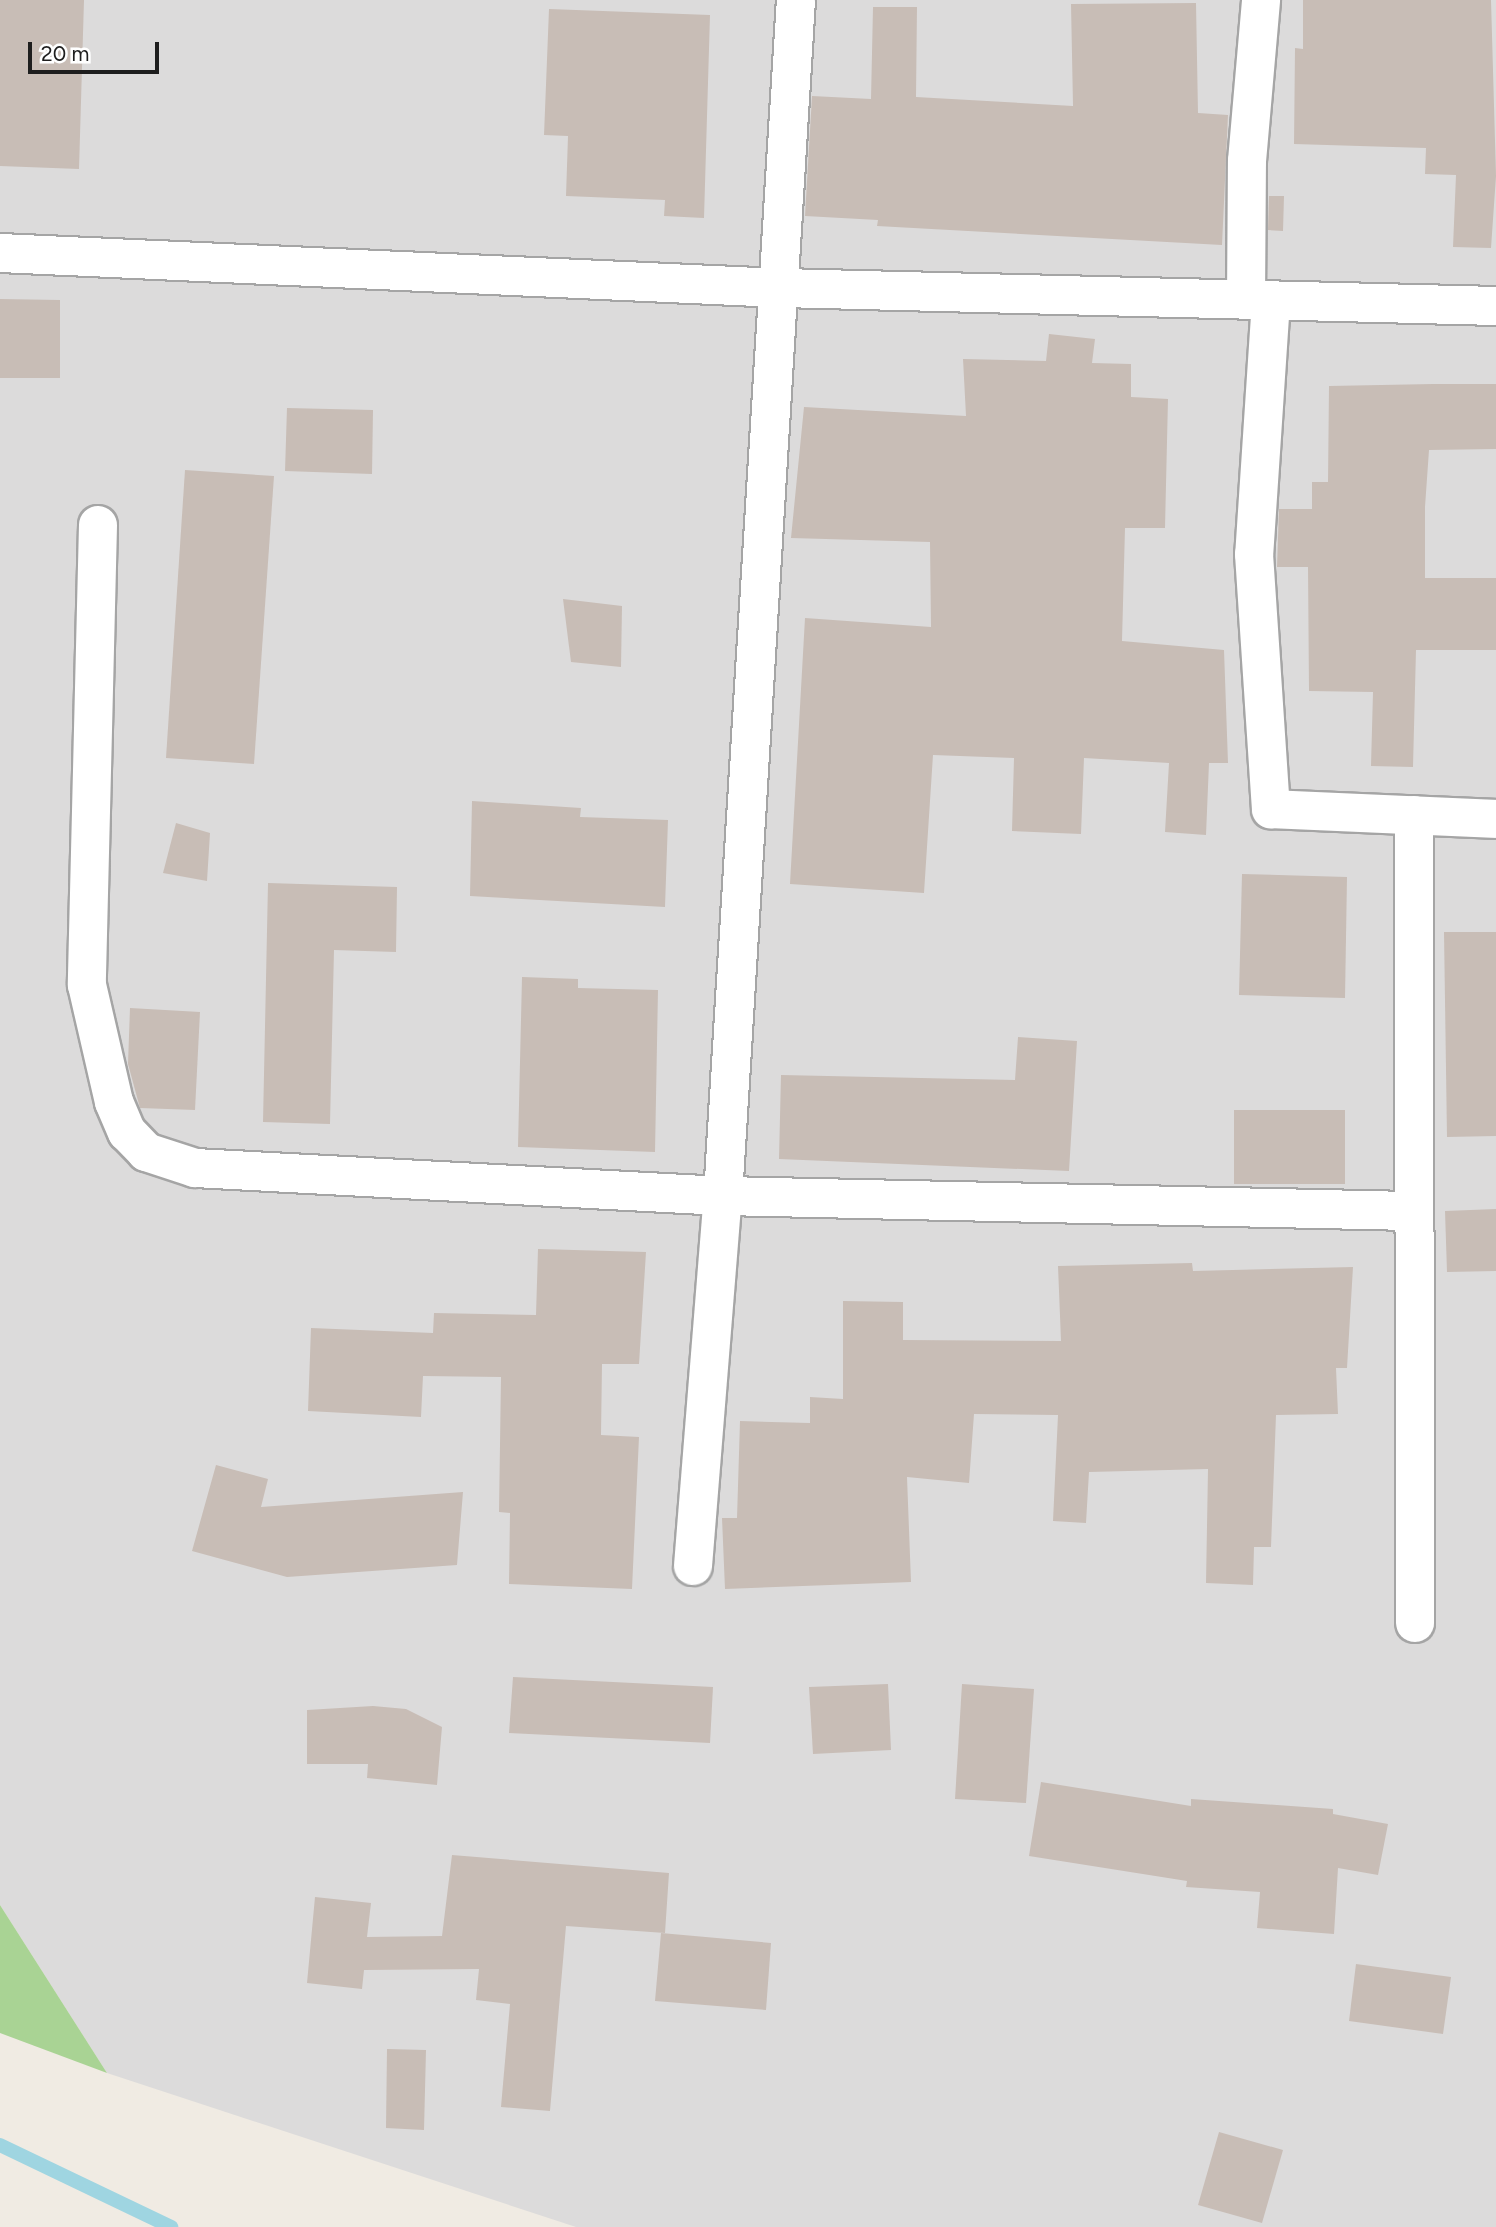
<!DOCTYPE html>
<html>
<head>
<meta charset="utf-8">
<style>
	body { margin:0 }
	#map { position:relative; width:1496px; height:2227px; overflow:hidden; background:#f0ebe3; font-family:Figtree,sans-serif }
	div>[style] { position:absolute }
	.residential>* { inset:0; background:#dcdbdb }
	.forest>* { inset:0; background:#a9d394 }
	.stream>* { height:14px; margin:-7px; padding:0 7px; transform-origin:7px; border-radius:7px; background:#9fd5e1 }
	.building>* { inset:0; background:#c8bdb6 }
	.roads { filter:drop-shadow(2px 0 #a5a5a5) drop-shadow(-2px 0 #a5a5a5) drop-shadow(0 2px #a5a5a5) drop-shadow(0 -2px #a5a5a5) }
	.minor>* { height:38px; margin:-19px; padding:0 19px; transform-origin:19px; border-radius:19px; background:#fff }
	span { translate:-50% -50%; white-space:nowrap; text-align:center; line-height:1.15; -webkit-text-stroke:6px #fff; paint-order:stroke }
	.scale { position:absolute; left:28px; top:42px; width:131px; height:32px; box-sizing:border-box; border:4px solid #1e1e1e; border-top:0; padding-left:9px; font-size:21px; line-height:24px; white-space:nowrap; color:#1e1e1e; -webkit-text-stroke:5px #fff; paint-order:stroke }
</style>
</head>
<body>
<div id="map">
	<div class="residential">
		<div style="clip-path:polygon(0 0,1496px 0,1496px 2227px,576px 2227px,107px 2073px,0 1905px)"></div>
	</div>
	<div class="forest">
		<div style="clip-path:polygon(0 1905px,107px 2073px,0 2033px)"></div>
	</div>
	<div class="stream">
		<div style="left:0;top:2145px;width:190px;rotate:25.6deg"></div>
	</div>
	<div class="building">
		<div style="clip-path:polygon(0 0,84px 0,79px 169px,0 166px)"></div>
		<div style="clip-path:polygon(1303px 0,1491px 0,1496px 176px,1491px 248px,1453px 247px,1456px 175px,1425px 174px,1426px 148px,1294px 144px,1295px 48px,1303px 49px)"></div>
		<div style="clip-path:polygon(1196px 3px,1198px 113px,1228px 115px,1222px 245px,877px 226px,878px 220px,805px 216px,812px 96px,871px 99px,873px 7px,917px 7px,916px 97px,1073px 106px,1071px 4px)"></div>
		<div style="clip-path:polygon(549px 9px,710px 15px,704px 218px,664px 216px,665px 200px,566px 196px,568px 136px,544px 135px)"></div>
		<div style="clip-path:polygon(1269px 196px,1284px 196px,1283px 231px,1268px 230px)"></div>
		<div style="clip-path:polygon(0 299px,60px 300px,60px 378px,0 378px)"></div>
		<div style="clip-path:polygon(1049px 334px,1095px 339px,1092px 363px,1131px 364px,1131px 397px,1168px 399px,1165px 528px,1125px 528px,1122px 641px,1224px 650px,1228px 763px,1209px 763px,1206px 835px,1165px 832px,1169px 763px,1084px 758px,1081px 834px,1012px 831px,1014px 758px,933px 755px,924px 893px,790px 884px,805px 618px,931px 627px,930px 542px,791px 538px,804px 407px,966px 416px,963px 359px,1046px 361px)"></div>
		<div style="clip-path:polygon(1433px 384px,1496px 384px,1496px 449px,1429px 450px,1425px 507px,1425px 578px,1496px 578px,1496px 650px,1416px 650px,1413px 767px,1371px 766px,1373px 692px,1309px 691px,1308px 567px,1277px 567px,1279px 509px,1312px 509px,1312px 482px,1328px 482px,1329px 386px)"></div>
		<div style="clip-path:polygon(287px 408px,373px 410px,372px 474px,285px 471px)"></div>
		<div style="clip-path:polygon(185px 470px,274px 476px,254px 764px,166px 758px)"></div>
		<div style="clip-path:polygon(563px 599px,622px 606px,621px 667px,571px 662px)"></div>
		<div style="clip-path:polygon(472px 801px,581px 808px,580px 817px,668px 820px,665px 907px,470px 896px)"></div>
		<div style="clip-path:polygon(176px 823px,210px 833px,207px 881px,163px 873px)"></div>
		<div style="clip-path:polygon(1242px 874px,1347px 877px,1345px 998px,1239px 995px)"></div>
		<div style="clip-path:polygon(268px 883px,397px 887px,396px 952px,334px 950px,330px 1124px,263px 1122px)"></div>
		<div style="clip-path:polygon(1444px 932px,1496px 932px,1496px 1136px,1447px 1137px)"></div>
		<div style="clip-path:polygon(522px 977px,578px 979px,578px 988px,658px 990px,655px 1152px,518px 1147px)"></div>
		<div style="clip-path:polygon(130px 1008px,200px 1012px,195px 1110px,140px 1108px,128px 1064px)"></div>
		<div style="clip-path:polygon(1018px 1037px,1077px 1041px,1069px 1171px,779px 1159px,781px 1075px,1015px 1080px)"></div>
		<div style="clip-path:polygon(1234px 1110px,1345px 1110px,1345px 1184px,1234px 1184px)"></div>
		<div style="clip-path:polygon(1496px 1209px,1496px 1271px,1447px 1272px,1445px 1211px)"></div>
		<div style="clip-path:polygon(538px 1249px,646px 1252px,639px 1364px,602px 1364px,601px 1435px,639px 1437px,632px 1589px,509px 1584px,510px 1513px,499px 1512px,501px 1377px,423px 1376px,421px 1417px,308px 1411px,311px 1328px,433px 1333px,434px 1313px,536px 1315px)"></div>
		<div style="clip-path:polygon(1192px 1263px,1193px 1271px,1353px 1267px,1347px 1368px,1336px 1368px,1338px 1414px,1276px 1415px,1271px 1547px,1254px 1547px,1253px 1585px,1206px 1583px,1208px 1469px,1089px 1472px,1086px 1523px,1053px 1521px,1058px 1415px,974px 1414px,969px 1483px,907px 1477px,911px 1582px,725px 1589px,722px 1518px,737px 1518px,740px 1421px,810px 1423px,810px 1397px,843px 1399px,843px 1301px,903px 1302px,903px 1340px,1061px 1341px,1058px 1266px)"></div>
		<div style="clip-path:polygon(216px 1465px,268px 1479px,261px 1507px,463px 1492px,457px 1565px,287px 1577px,192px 1551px)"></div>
		<div style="clip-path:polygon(513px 1677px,713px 1687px,710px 1743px,509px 1733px)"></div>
		<div style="clip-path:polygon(888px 1684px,891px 1750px,813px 1754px,809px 1687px)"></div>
		<div style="clip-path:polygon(962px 1684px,1034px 1689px,1026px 1803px,955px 1799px)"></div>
		<div style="clip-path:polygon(373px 1706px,406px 1709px,442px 1727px,437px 1785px,367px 1778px,368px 1764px,307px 1764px,307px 1710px)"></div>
		<div style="clip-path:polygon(1041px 1782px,1191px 1806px,1191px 1799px,1333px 1809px,1333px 1814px,1388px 1824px,1378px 1875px,1338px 1868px,1334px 1934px,1257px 1928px,1260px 1892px,1186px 1887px,1187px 1881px,1029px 1856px)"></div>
		<div style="clip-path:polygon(452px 1855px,669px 1873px,665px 1933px,566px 1926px,550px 2111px,501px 2107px,510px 2004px,476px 2000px,479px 1969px,364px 1970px,362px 1989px,307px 1983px,315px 1897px,371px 1903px,367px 1937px,442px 1936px)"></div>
		<div style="clip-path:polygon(661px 1933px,771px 1943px,766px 2010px,655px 2001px)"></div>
		<div style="clip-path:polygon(1356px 1964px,1451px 1977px,1443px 2034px,1349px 2021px)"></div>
		<div style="clip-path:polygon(387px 2049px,426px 2050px,424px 2130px,386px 2128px)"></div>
		<div style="clip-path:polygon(1219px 2132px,1283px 2150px,1262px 2223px,1198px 2205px)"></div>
	</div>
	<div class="roads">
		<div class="minor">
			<div style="left:0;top:253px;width:782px;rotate:2.57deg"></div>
			<div style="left:781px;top:288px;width:715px;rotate:1.44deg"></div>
			<div style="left:1246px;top:300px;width:139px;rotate:-89.6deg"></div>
			<div style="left:1247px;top:161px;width:162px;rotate:-85deg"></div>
			<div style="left:1271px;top:301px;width:254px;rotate:93.8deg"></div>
			<div style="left:1254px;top:554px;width:256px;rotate:86.2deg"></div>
			<div style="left:1271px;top:809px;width:225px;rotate:2.5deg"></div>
			<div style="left:98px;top:525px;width:460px;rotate:91.4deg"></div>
			<div style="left:87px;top:985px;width:120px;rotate:77deg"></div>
			<div style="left:114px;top:1102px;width:33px;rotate:67deg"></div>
			<div style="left:127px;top:1132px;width:28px;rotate:46deg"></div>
			<div style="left:146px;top:1152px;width:52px;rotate:18.1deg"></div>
			<div style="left:195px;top:1168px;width:529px;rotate:3.04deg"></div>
			<div style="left:723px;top:1196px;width:690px;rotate:1.25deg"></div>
			<div style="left:1414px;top:815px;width:808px;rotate:89.93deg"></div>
			<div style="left:693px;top:1566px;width:371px;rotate:-85.4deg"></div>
			<div style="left:723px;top:1196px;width:1198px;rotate:-86.51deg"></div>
		</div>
	</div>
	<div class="scale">20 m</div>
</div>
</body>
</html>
